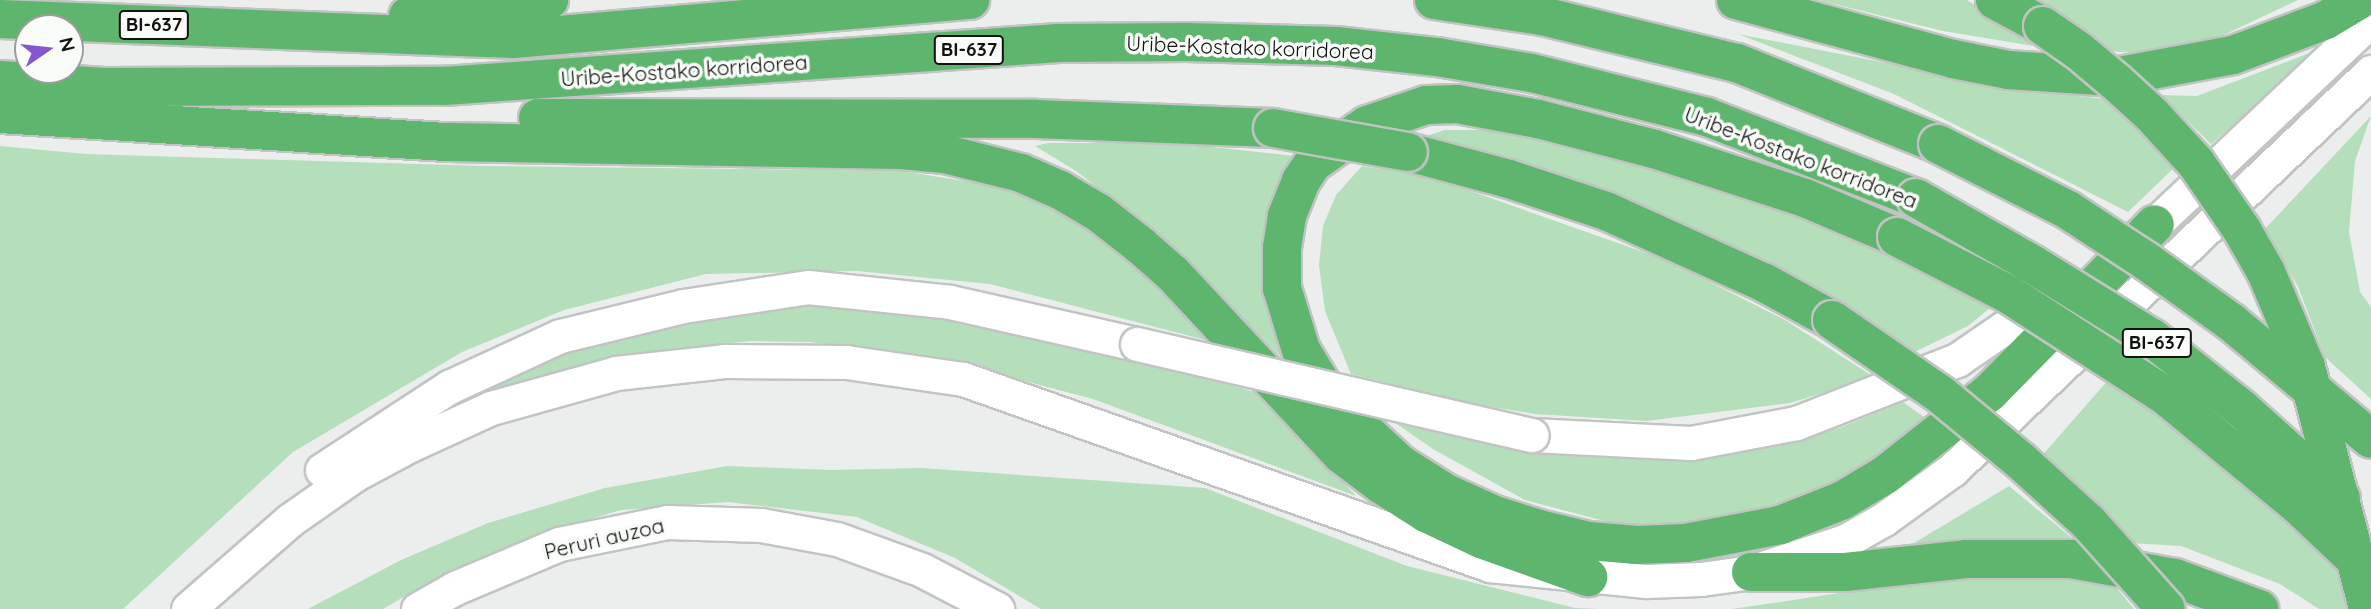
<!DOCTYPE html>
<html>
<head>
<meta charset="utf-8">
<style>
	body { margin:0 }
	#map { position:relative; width:2371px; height:609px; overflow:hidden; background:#ebeeec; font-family:Quicksand,sans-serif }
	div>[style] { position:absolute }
	.green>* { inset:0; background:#b5deba }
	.roads { filter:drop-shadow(2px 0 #c1c4c2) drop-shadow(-2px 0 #c1c4c2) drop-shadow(0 2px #c1c4c2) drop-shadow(0 -2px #c1c4c2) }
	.minor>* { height:33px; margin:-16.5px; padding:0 16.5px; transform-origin:16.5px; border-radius:16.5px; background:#fff }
	.highway>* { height:38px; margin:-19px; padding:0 19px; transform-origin:19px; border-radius:19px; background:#5db56e }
	.bridges { filter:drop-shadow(2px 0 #c1c4c2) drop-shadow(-2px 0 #c1c4c2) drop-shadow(0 2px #c1c4c2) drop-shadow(0 -2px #c1c4c2) }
	.minor-bridge>* { height:33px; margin:-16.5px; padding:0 16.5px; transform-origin:16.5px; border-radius:16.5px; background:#fff }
	.highway-bridge>* { height:38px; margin:-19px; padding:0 19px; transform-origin:19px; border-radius:19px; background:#5db56e }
	span { translate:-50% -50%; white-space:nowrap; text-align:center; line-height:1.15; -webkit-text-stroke:7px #f9fcf9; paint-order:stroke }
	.shield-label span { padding:2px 5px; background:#f9fcf9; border:2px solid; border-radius:5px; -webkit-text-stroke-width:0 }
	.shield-label { font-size:19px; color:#111211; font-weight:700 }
	.street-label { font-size:21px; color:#111211 }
	.north { position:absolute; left:14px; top:14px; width:70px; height:70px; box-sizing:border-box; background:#f9fcf9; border:2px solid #9c9e9c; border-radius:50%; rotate:76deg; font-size:19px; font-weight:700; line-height:28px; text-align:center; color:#111211 }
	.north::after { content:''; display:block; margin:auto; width:24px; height:32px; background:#8556cf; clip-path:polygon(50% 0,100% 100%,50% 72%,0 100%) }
</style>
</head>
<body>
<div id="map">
	<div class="green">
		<div style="clip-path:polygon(1818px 0,1967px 0,2040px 47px,1943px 31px)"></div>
		<div style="clip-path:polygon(2036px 0,2298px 0,2181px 55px,2101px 51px)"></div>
		<div style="clip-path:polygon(1738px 34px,2024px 90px,2106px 99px,2138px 120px,2178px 164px,2128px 212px,1894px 94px)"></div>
		<div style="clip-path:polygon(2328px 46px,2211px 144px,2161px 95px,2197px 96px)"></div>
		<div style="clip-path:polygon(2371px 116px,2355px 161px,2349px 232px,2360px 292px,2371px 307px,2371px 399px,2325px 357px,2298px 287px,2265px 229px)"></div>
		<div style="clip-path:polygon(1444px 130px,1515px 130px,1665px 165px,1849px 230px,1990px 308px,1968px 326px,1908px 355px,1416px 140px)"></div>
		<div style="clip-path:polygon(1048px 143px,1175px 143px,1304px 157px,1281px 189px,1300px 357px,1281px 357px,1220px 294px,1142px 221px,1076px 171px,1035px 146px)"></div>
		<div style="clip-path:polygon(0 146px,86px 154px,483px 166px,902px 171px,1001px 187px,1070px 212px,1137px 265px,1213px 342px,990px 284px,857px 271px,706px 274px,564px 310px,462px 352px,293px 452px,123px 609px,0 609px)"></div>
		<div style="clip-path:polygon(1362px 166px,1428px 176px,1666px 260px,1785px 320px,1874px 377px,1790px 403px,1646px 421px,1535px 414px,1473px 404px,1351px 374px,1325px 311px,1319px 265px,1323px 226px,1336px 195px)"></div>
		<div style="clip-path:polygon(805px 300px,967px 318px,1114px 353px,1262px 394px,1356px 496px,1093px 399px,948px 361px,810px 342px,751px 341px,636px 353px,473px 396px,571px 345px,711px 310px)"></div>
		<div style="clip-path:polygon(2109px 379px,2197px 441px,2335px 559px,2349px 609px,2319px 609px,2280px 584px,2181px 546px,2130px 543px,2040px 458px)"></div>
		<div style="clip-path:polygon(1903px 402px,1935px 425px,1865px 470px,1771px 517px,1689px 531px,1627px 527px,1525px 500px,1433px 449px,1391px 420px,1551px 454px,1665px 457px,1749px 450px,1839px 428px)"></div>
		<div style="clip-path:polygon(727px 466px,830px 470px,922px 468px,1205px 488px,1407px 566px,1575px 608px,1600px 609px,1041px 609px,955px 558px,857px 517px,728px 502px,621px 510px,530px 537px,412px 592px,383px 609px,308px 609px,401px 560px,488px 523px,605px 488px)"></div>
		<div style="clip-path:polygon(2009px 486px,2078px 543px,1914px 543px)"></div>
		<div style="clip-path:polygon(2001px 576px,2111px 581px,2134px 609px,1732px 609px,1840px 593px)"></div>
	</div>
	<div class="roads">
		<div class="minor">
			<div style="left:2134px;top:239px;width:26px;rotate:-36deg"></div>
			<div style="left:2155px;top:224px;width:297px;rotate:-43.4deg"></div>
			<div style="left:1532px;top:435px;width:159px;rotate:2.9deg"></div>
			<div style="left:1691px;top:443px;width:107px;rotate:-10.8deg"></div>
			<div style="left:1796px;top:423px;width:173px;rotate:-21.4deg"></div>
			<div style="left:1957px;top:360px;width:115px;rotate:-34.4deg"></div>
			<div style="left:322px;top:470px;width:152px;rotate:-33.2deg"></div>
			<div style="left:449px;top:387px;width:122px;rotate:-24.7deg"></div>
			<div style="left:560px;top:336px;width:127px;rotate:-13.7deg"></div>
			<div style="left:683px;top:306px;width:126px;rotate:-8.6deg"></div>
			<div style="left:808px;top:287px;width:143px;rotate:6deg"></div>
			<div style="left:950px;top:302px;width:192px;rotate:12.7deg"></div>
			<div style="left:188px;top:609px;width:135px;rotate:-41.1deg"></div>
			<div style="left:290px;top:520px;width:78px;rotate:-35.1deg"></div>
			<div style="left:354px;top:475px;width:64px;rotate:-28.2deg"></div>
			<div style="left:410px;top:445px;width:89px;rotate:-24.6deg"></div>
			<div style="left:491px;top:408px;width:130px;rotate:-15.6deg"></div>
			<div style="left:616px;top:373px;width:109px;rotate:-6.3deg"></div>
			<div style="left:724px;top:361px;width:122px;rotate:0.5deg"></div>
			<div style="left:846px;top:362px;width:118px;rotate:8.3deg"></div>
			<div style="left:963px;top:379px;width:559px;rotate:19.44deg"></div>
			<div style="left:1490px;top:565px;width:157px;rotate:5.9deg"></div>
			<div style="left:1646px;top:581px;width:55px;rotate:-2.1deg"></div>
			<div style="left:1701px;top:579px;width:50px;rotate:-8deg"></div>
			<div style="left:1751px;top:572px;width:99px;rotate:-18.3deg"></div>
			<div style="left:1845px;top:541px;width:45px;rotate:-29.4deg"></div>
			<div style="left:1884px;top:519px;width:84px;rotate:-35.8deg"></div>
			<div style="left:1952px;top:470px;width:578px;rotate:-43.53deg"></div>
			<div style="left:418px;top:609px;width:43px;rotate:-29.6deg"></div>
			<div style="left:455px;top:588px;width:113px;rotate:-22.9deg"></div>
			<div style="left:559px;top:544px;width:110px;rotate:-11.5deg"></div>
			<div style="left:667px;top:522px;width:94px;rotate:1.8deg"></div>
			<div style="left:761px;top:525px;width:77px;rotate:10.4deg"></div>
			<div style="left:837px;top:539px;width:90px;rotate:20deg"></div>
			<div style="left:922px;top:570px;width:85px;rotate:27.5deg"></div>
		</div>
		<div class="highway">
			<div style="left:1434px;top:0;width:109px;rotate:8.4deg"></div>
			<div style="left:1542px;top:16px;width:201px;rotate:13.6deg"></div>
			<div style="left:1737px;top:63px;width:217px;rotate:21.9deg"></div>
			<div style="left:1736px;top:0;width:225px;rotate:15.2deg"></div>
			<div style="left:1953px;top:59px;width:56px;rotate:11.3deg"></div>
			<div style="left:2008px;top:70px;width:106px;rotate:3.8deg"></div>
			<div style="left:2114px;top:77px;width:121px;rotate:-10.5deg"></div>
			<div style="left:2233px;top:55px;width:99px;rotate:-20.6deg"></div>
			<div style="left:2326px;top:20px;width:39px;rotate:-31deg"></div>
			<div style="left:1995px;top:0;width:55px;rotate:28.4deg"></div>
			<div style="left:408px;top:16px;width:142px;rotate:-6.5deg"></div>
			<div style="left:0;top:19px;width:513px;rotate:2.23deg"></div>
			<div style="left:513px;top:39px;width:459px;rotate:-4.9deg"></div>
			<div style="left:0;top:80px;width:104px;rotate:3.9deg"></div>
			<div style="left:104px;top:87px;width:340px;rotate:-0.2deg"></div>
			<div style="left:444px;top:86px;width:616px;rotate:-4.01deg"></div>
			<div style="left:1058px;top:43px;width:129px;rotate:-0.4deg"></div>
			<div style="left:1187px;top:42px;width:149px;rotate:1.5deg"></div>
			<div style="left:1336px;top:46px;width:102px;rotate:6.2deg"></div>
			<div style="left:1437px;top:57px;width:96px;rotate:9.6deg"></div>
			<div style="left:1532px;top:73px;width:180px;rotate:14.1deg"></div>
			<div style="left:1707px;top:117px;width:224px;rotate:21.2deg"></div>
			<div style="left:0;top:114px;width:449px;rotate:3.6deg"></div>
			<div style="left:448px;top:142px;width:453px;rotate:1deg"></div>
			<div style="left:901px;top:150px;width:44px;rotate:5.2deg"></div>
			<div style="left:945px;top:154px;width:78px;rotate:14deg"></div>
			<div style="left:1021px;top:173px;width:43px;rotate:23.6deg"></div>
			<div style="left:1060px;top:190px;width:45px;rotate:30.5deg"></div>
			<div style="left:1099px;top:213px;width:52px;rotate:38deg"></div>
			<div style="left:1140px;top:245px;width:44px;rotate:41.3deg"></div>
			<div style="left:1173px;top:274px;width:246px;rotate:47deg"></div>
			<div style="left:1341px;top:454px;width:51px;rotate:37.1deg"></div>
			<div style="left:1382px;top:485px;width:52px;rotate:32.5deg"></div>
			<div style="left:1426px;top:513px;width:61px;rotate:25.3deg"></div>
			<div style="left:1481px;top:539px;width:114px;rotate:19.6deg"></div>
			<div style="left:538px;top:118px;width:498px;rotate:0.1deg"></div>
			<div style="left:1036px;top:119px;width:237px;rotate:2.2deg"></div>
			<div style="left:1408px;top:152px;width:105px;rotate:15deg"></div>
			<div style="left:1509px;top:179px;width:102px;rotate:18.3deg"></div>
			<div style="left:1606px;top:211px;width:175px;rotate:24.4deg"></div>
			<div style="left:1765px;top:283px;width:77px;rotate:28.9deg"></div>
			<div style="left:1897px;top:237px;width:100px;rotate:-157deg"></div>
			<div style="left:1805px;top:198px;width:159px;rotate:-162deg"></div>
			<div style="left:1654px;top:149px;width:120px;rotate:-165.5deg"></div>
			<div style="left:1538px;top:119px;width:82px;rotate:-169.5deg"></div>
			<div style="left:1457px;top:104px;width:31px;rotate:178deg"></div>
			<div style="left:1426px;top:105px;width:62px;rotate:161.3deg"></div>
			<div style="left:1367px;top:125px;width:66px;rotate:144.9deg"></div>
			<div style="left:1313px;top:163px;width:22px;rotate:124deg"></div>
			<div style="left:1301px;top:181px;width:38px;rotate:112deg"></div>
			<div style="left:1287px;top:216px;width:31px;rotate:99deg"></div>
			<div style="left:1282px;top:247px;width:41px;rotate:90deg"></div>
			<div style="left:1282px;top:288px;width:65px;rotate:73deg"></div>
			<div style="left:1301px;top:350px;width:60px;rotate:58.7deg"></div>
			<div style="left:1332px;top:401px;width:93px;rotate:42.8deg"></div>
			<div style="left:1400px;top:464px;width:54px;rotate:32.2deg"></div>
			<div style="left:1446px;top:493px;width:51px;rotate:24.5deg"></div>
			<div style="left:1492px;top:514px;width:49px;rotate:17.7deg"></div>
			<div style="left:1539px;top:529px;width:51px;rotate:13.5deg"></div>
			<div style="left:1589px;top:541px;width:48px;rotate:4.8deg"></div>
			<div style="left:1637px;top:545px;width:49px;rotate:-2.3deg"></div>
			<div style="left:1686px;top:543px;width:96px;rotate:-10.8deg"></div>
			<div style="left:1780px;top:525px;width:68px;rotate:-21.6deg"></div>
			<div style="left:1843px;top:500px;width:49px;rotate:-30.8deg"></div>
			<div style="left:1885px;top:475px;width:134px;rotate:-38.3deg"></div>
			<div style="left:1990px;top:392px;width:235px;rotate:-45.5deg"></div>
			<div style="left:1751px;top:572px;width:94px"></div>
			<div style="left:1845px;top:572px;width:122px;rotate:-6.1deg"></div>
			<div style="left:1966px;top:559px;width:105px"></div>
			<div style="left:2071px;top:559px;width:106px;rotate:10.4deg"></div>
			<div style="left:2175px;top:578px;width:90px;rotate:20.3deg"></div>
		</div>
	</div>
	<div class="bridges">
		<div class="minor-bridge">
			<div style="left:1137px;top:344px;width:405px;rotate:13deg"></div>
		</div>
		<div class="highway-bridge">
			<div style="left:2043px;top:26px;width:44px;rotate:34.8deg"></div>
			<div style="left:2079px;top:51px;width:48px;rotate:40deg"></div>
			<div style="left:2116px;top:82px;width:49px;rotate:42.5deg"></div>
			<div style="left:2152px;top:115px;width:65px;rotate:47.5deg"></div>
			<div style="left:2196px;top:163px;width:81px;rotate:55.5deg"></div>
			<div style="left:2242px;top:230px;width:48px;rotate:60.3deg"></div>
			<div style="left:2266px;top:272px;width:103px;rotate:67.2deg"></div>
			<div style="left:2306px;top:367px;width:250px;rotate:75.6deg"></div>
			<div style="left:1273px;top:128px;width:137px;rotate:10.1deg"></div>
			<div style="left:1938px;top:144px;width:146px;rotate:26.9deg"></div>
			<div style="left:2068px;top:210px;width:93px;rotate:33.2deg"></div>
			<div style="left:2146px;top:261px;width:105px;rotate:35.7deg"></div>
			<div style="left:2231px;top:322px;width:182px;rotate:39.9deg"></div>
			<div style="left:1916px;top:198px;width:133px;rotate:29.6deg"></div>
			<div style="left:2032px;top:264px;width:141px;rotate:31.7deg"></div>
			<div style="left:2152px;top:338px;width:115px;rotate:38.3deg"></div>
			<div style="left:2242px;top:409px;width:133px;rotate:42deg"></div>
			<div style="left:1897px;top:237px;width:125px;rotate:27.2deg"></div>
			<div style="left:2008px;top:294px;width:189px;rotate:32.9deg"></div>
			<div style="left:2167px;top:397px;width:170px;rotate:39.5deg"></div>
			<div style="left:2298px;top:505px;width:81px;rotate:43.5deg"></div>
			<div style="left:1832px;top:320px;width:132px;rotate:34.5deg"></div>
			<div style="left:1941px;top:395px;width:105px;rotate:39.6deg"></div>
			<div style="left:2022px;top:462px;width:91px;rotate:42.3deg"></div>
			<div style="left:2089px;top:523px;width:115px;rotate:48.2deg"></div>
		</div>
	</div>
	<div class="shield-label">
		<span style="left:154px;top:25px">BI-637</span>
		<span style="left:969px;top:50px">BI-637</span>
		<span style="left:2157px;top:343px">BI-637</span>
	</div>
	<div class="street-label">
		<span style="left:1250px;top:47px;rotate:2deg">Uribe-Kostako korridorea</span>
		<span style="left:684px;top:70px;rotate:-4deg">Uribe-Kostako korridorea</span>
		<span style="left:1801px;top:157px;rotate:21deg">Uribe-Kostako korridorea</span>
		<span style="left:604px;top:538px;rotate:-13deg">Peruri auzoa</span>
	</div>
	<div class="north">N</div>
</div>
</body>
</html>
